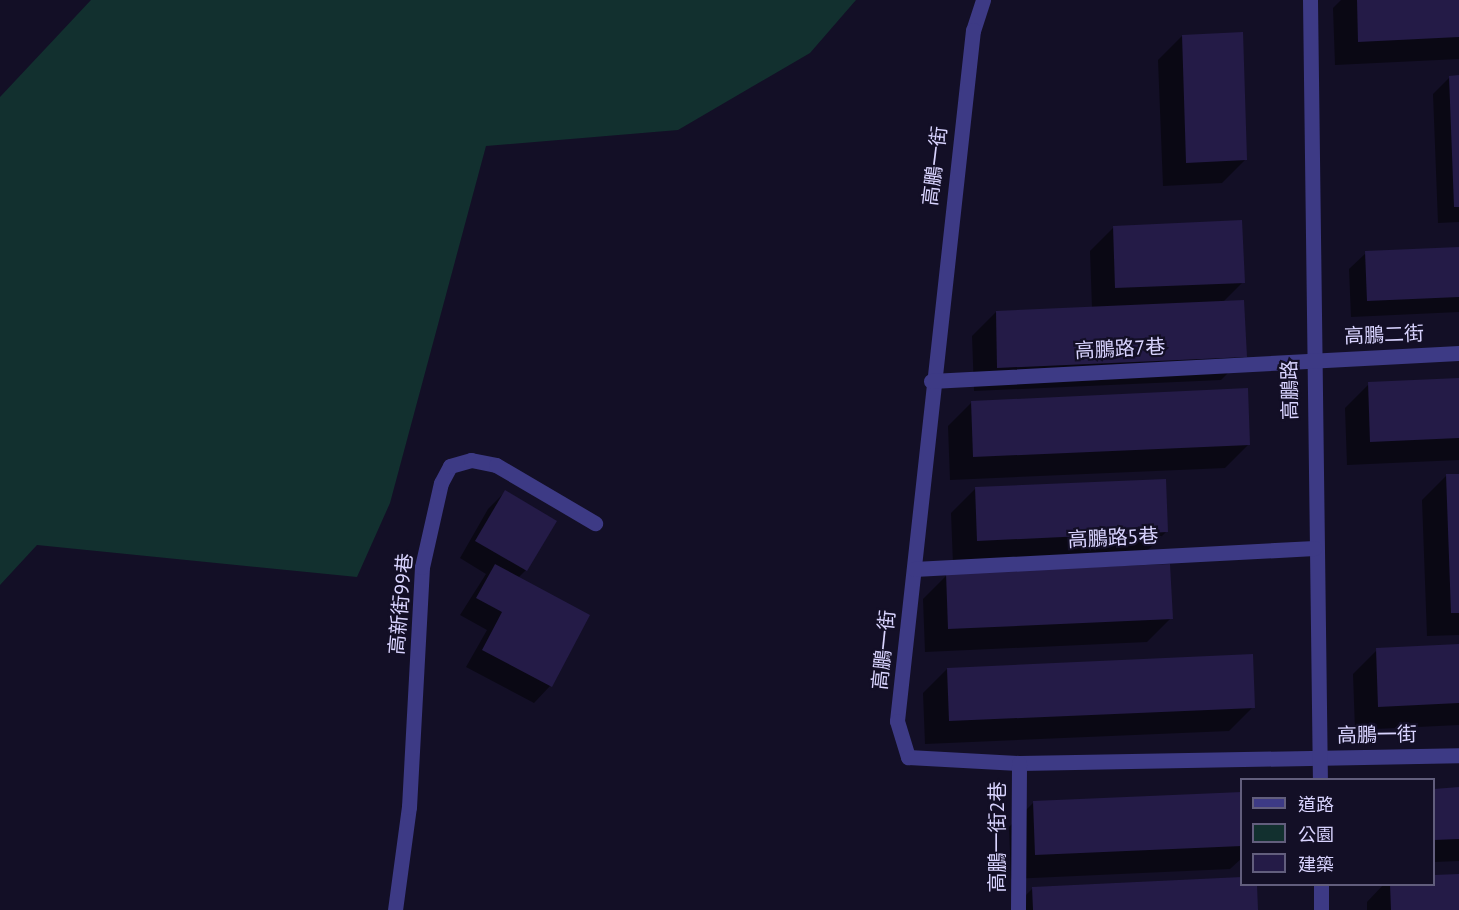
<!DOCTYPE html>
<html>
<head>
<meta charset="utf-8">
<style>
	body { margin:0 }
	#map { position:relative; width:1459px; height:910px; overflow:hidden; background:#130f26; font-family:"PT Sans","Noto Sans TC",sans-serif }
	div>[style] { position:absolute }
	.green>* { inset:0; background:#12302f }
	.shadow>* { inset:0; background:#0007 }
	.building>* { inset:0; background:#241b47 }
	.minor>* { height:15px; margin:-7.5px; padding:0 7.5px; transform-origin:7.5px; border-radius:7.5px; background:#3d3a85 }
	span { translate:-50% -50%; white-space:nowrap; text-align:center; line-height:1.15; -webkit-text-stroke:4.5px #130f26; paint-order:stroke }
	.street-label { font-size:20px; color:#d9d4ff }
	.legend { position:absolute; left:1240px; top:778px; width:195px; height:108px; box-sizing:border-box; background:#130f26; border:2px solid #625e7d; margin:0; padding:8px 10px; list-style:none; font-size:18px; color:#d9d4ff }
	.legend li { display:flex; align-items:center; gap:12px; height:30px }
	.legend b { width:30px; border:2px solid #625e7d }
</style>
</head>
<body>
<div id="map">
	<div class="green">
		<div style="clip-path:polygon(91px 0,856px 0,810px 53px,678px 130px,486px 146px,390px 503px,357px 577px,37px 545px,0 585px,0 97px)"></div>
	</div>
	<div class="shadow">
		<div style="clip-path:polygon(1341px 0,1459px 0,1459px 59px,1335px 65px,1333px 8px)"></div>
		<div style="clip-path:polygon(1182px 36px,1246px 159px,1222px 183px,1163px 186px,1158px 60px)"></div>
		<div style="clip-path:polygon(1450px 77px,1459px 77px,1459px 222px,1438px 223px,1433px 94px)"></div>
		<div style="clip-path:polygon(1114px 227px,1243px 282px,1223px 302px,1245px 356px,1221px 380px,974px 391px,972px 336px,996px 312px,1092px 308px,1090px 251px)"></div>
		<div style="clip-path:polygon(1459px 248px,1459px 312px,1351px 317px,1349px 269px,1366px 253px)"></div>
		<div style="clip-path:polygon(1459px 380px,1459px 460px,1347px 465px,1345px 408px,1369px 384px)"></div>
		<div style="clip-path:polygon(972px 402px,1249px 444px,1225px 468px,950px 480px,948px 426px)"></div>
		<div style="clip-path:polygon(1459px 475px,1459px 635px,1427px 636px,1422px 500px,1446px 476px)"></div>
		<div style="clip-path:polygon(975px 489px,1166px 532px,1142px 556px,953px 564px,951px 513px)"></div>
		<div style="clip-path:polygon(505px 492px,526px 570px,518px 578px,588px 615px,550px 686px,534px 703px,466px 667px,487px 630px,460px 615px,486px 574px,460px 558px,488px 509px)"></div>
		<div style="clip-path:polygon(947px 575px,1171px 618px,1147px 642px,925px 652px,923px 599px)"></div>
		<div style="clip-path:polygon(1459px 646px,1459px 725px,1355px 730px,1353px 674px,1377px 650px)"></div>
		<div style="clip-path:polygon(947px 669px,1253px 707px,1229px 731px,925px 744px,923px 693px)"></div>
		<div style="clip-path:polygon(1459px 789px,1459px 861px,1434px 862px,1434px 790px)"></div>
		<div style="clip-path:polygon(1242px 794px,1242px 858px,1230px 869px,1011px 879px,1009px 827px,1033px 803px)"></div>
		<div style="clip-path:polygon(1459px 875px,1459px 910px,1367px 910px,1367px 902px,1384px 884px,1434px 884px,1434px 876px)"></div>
		<div style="clip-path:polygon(1242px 884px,1257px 910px,1011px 910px,1033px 888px)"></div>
	</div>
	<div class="building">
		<div style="clip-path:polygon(1357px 0,1459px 0,1459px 37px,1358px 42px)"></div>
		<div style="clip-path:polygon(1243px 32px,1247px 160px,1186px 163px,1182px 35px)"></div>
		<div style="clip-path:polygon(1459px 75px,1459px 207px,1454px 207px,1449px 76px)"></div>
		<div style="clip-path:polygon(1242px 220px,1245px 283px,1115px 288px,1113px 226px)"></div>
		<div style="clip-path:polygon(1459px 247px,1459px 297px,1367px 301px,1365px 251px)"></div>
		<div style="clip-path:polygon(1244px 300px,1247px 357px,997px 368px,996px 311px)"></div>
		<div style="clip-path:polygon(1459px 378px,1459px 438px,1370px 442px,1368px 382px)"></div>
		<div style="clip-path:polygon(1248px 388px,1250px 445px,973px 457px,971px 401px)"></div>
		<div style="clip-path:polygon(1446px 474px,1459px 474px,1459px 613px,1451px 613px)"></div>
		<div style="clip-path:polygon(1166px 479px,1168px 532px,977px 541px,975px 487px)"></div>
		<div style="clip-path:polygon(505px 490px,557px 521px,527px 571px,475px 541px)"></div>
		<div style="clip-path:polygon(495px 564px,590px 615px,552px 687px,482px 650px,502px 612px,476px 598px)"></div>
		<div style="clip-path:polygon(1170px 564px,1173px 619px,948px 629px,946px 573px)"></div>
		<div style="clip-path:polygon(1459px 644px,1459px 703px,1378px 707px,1376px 648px)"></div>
		<div style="clip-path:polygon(1253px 654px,1255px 708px,949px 721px,947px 668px)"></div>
		<div style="clip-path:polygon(1459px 787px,1459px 839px,1434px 840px,1434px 789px)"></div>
		<div style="clip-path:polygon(1242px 792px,1242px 846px,1035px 855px,1033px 801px)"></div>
		<div style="clip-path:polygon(1459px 874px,1459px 910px,1391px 910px,1390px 884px,1434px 884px,1434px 875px)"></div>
		<div style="clip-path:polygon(1242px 877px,1242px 884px,1257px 884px,1258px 910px,1033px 910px,1032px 887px)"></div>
	</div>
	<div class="minor">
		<div style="left:983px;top:0;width:32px;rotate:108deg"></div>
		<div style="left:973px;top:30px;width:695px;rotate:96.28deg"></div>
		<div style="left:897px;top:721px;width:38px;rotate:73deg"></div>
		<div style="left:908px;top:757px;width:111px;rotate:3.1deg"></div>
		<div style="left:1019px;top:763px;width:440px;rotate:-1deg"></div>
		<div style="left:1310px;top:0;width:780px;rotate:89.27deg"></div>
		<div style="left:931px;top:381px;width:529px;rotate:-3.04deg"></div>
		<div style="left:914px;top:569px;width:401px;rotate:-3deg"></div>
		<div style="left:1321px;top:884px;width:26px;rotate:90deg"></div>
		<div style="left:395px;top:910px;width:104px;rotate:-82.3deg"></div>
		<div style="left:409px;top:807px;width:240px;rotate:-86.9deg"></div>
		<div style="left:422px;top:567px;width:86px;rotate:-77.3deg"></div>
		<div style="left:441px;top:483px;width:19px;rotate:-62deg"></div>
		<div style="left:450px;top:466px;width:22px;rotate:-16deg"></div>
		<div style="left:471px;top:460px;width:25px;rotate:11deg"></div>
		<div style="left:496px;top:465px;width:115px;rotate:30.4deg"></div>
		<div style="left:1018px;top:910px;width:147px;rotate:-89.6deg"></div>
	</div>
	<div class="street-label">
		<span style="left:935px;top:166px;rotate:-83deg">高鵬一街</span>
		<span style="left:1384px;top:335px;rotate:-2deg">高鵬二街</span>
		<span style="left:1120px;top:349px;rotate:-3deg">高鵬路7巷</span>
		<span style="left:1290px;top:390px;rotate:-91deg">高鵬路</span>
		<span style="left:1113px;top:538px;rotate:-3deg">高鵬路5巷</span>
		<span style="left:401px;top:604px;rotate:-85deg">高新街99巷</span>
		<span style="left:884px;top:650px;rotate:-84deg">高鵬一街</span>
		<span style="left:1377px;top:735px;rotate:-1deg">高鵬一街</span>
		<span style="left:997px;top:837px;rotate:-90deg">高鵬一街2巷</span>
	</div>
	<ul class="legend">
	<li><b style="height:8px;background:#3d3a85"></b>道路</li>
	<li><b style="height:16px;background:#12302f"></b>公園</li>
	<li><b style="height:16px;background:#241b47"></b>建築</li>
	</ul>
</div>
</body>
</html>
